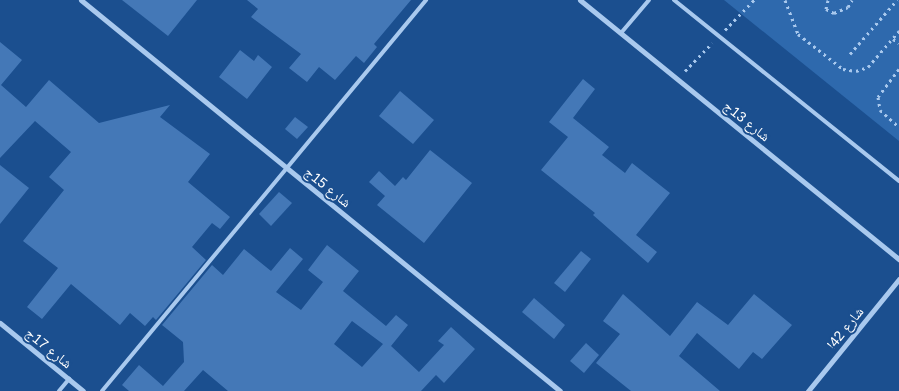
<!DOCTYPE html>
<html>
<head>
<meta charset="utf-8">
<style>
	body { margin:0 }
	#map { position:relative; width:899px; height:391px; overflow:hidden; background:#1b4f8f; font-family:Arial,"Noto Naskh Arabic",sans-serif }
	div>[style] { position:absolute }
	.green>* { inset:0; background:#2e69ad }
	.building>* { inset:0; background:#4478b7 }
	.path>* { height:3px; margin-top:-1.5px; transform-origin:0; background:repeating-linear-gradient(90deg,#a9c9ee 0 2.5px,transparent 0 6.5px) }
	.service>* { height:4px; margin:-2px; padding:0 2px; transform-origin:2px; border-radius:2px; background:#a9c9ee }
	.minor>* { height:5px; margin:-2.5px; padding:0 2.5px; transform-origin:2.5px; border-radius:2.5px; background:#a9c9ee }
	span { translate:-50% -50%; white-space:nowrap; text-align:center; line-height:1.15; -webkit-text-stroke:4px #1b4f8f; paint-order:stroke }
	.street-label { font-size:14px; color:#fff }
</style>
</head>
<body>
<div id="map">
	<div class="green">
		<div style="clip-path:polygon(724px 0,899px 0,899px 141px)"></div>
	</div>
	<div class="building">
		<div style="clip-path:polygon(122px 0,197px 0,168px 36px)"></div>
		<div style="clip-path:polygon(247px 0,411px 0,374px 44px,377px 47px,364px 63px,356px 56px,335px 80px,319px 67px,307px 82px,289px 68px,301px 54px,251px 17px,258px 9px)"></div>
		<div style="clip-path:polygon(0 42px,22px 60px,1px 85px,26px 107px,49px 80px,99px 123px,170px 105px,160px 117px,210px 154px,188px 182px,230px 217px,220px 229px,212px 223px,192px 247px,206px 260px,156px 320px,153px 317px,145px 326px,130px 313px,120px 325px,71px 284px,42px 319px,27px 307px,58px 268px,23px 241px,64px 190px,49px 177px,71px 152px,35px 121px,0 158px)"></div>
		<div style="clip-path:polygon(240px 50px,254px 61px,258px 55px,272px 67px,247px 99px,219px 77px)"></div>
		<div style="clip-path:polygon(583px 79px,595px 89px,573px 118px,609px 147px,602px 155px,625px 173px,632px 163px,670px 193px,636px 235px,657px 252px,648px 263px,593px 215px,595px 213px,541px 170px,568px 137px,549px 122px)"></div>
		<div style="clip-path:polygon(400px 91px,434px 120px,413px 144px,379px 116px)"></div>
		<div style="clip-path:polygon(295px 117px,308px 127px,297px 139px,285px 129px)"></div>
		<div style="clip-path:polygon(430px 150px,472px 183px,424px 243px,377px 205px,385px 196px,369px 182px,379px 171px,395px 186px,403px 177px,406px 180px)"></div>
		<div style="clip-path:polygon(0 165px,29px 188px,0 224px)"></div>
		<div style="clip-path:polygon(279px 192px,292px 203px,271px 226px,259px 214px)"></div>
		<div style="clip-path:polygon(evenodd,327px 245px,359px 271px,343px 291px,386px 326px,396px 315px,408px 325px,391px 346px,419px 372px,444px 345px,438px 341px,451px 327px,475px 349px,444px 383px,436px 375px,421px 391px,228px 391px,203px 370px,184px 391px,129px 391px,122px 385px,139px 365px,163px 386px,184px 362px,183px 342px,162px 325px,212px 265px,223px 275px,244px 249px,271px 271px,290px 248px,303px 259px,276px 292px,301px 310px,323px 282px,308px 270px,327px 245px,352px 321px,383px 344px,362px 367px,334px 344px,352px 321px)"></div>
		<div style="clip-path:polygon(581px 251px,591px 259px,565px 292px,554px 283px)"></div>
		<div style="clip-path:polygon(623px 294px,670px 336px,697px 302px,728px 325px,754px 294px,792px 325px,762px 359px,753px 352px,739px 369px,697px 333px,679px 356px,720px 391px,631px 391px,596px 363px,620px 334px,603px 321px)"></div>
		<div style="clip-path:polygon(534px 298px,565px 325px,554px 339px,522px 312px)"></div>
		<div style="clip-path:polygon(586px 343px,599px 355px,584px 373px,570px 361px)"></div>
	</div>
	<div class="path">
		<div style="left:785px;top:0;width:36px;rotate:69deg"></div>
		<div style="left:798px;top:34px;width:57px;rotate:37.9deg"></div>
		<div style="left:843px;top:69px;width:13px;rotate:9deg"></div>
		<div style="left:856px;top:71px;width:13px;rotate:-18deg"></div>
		<div style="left:868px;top:67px;width:48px;rotate:-49.3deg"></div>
		<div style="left:828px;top:0;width:9px;rotate:103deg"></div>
		<div style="left:826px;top:9px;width:9px;rotate:27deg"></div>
		<div style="left:834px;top:13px;width:15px;rotate:-23deg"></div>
		<div style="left:848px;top:7px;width:8px;rotate:-60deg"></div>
		<div style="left:725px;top:30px;width:42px;rotate:-46deg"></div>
		<div style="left:893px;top:39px;width:7px;rotate:34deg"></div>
		<div style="left:850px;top:54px;width:72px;rotate:-49deg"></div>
		<div style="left:899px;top:69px;width:35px;rotate:127deg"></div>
		<div style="left:878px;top:97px;width:13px;rotate:81deg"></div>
		<div style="left:880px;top:110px;width:25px;rotate:42deg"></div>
		<div style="left:685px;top:71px;width:39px;rotate:-46deg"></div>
	</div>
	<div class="service">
		<div style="left:674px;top:0;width:289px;rotate:38.8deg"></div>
		<div style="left:621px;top:33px;width:43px;rotate:-49.7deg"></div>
		<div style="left:59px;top:391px;width:16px;rotate:-50deg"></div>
		<div style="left:102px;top:391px;width:508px;rotate:-50.35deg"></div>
	</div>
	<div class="minor">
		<div style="left:81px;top:0;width:618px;rotate:39.22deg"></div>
		<div style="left:580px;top:0;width:411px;rotate:39.1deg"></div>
		<div style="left:0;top:323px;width:107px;rotate:39.3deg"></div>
		<div style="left:808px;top:391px;width:144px;rotate:-50.9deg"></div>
	</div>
	<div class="street-label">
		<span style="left:747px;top:121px;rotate:39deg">شارع 13ج</span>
		<span style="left:328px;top:187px;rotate:39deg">شارع 15ج</span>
		<span style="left:845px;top:328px;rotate:-51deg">شارع 42ا</span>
		<span style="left:49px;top:348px;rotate:39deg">شارع 17ج</span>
	</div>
</div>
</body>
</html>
